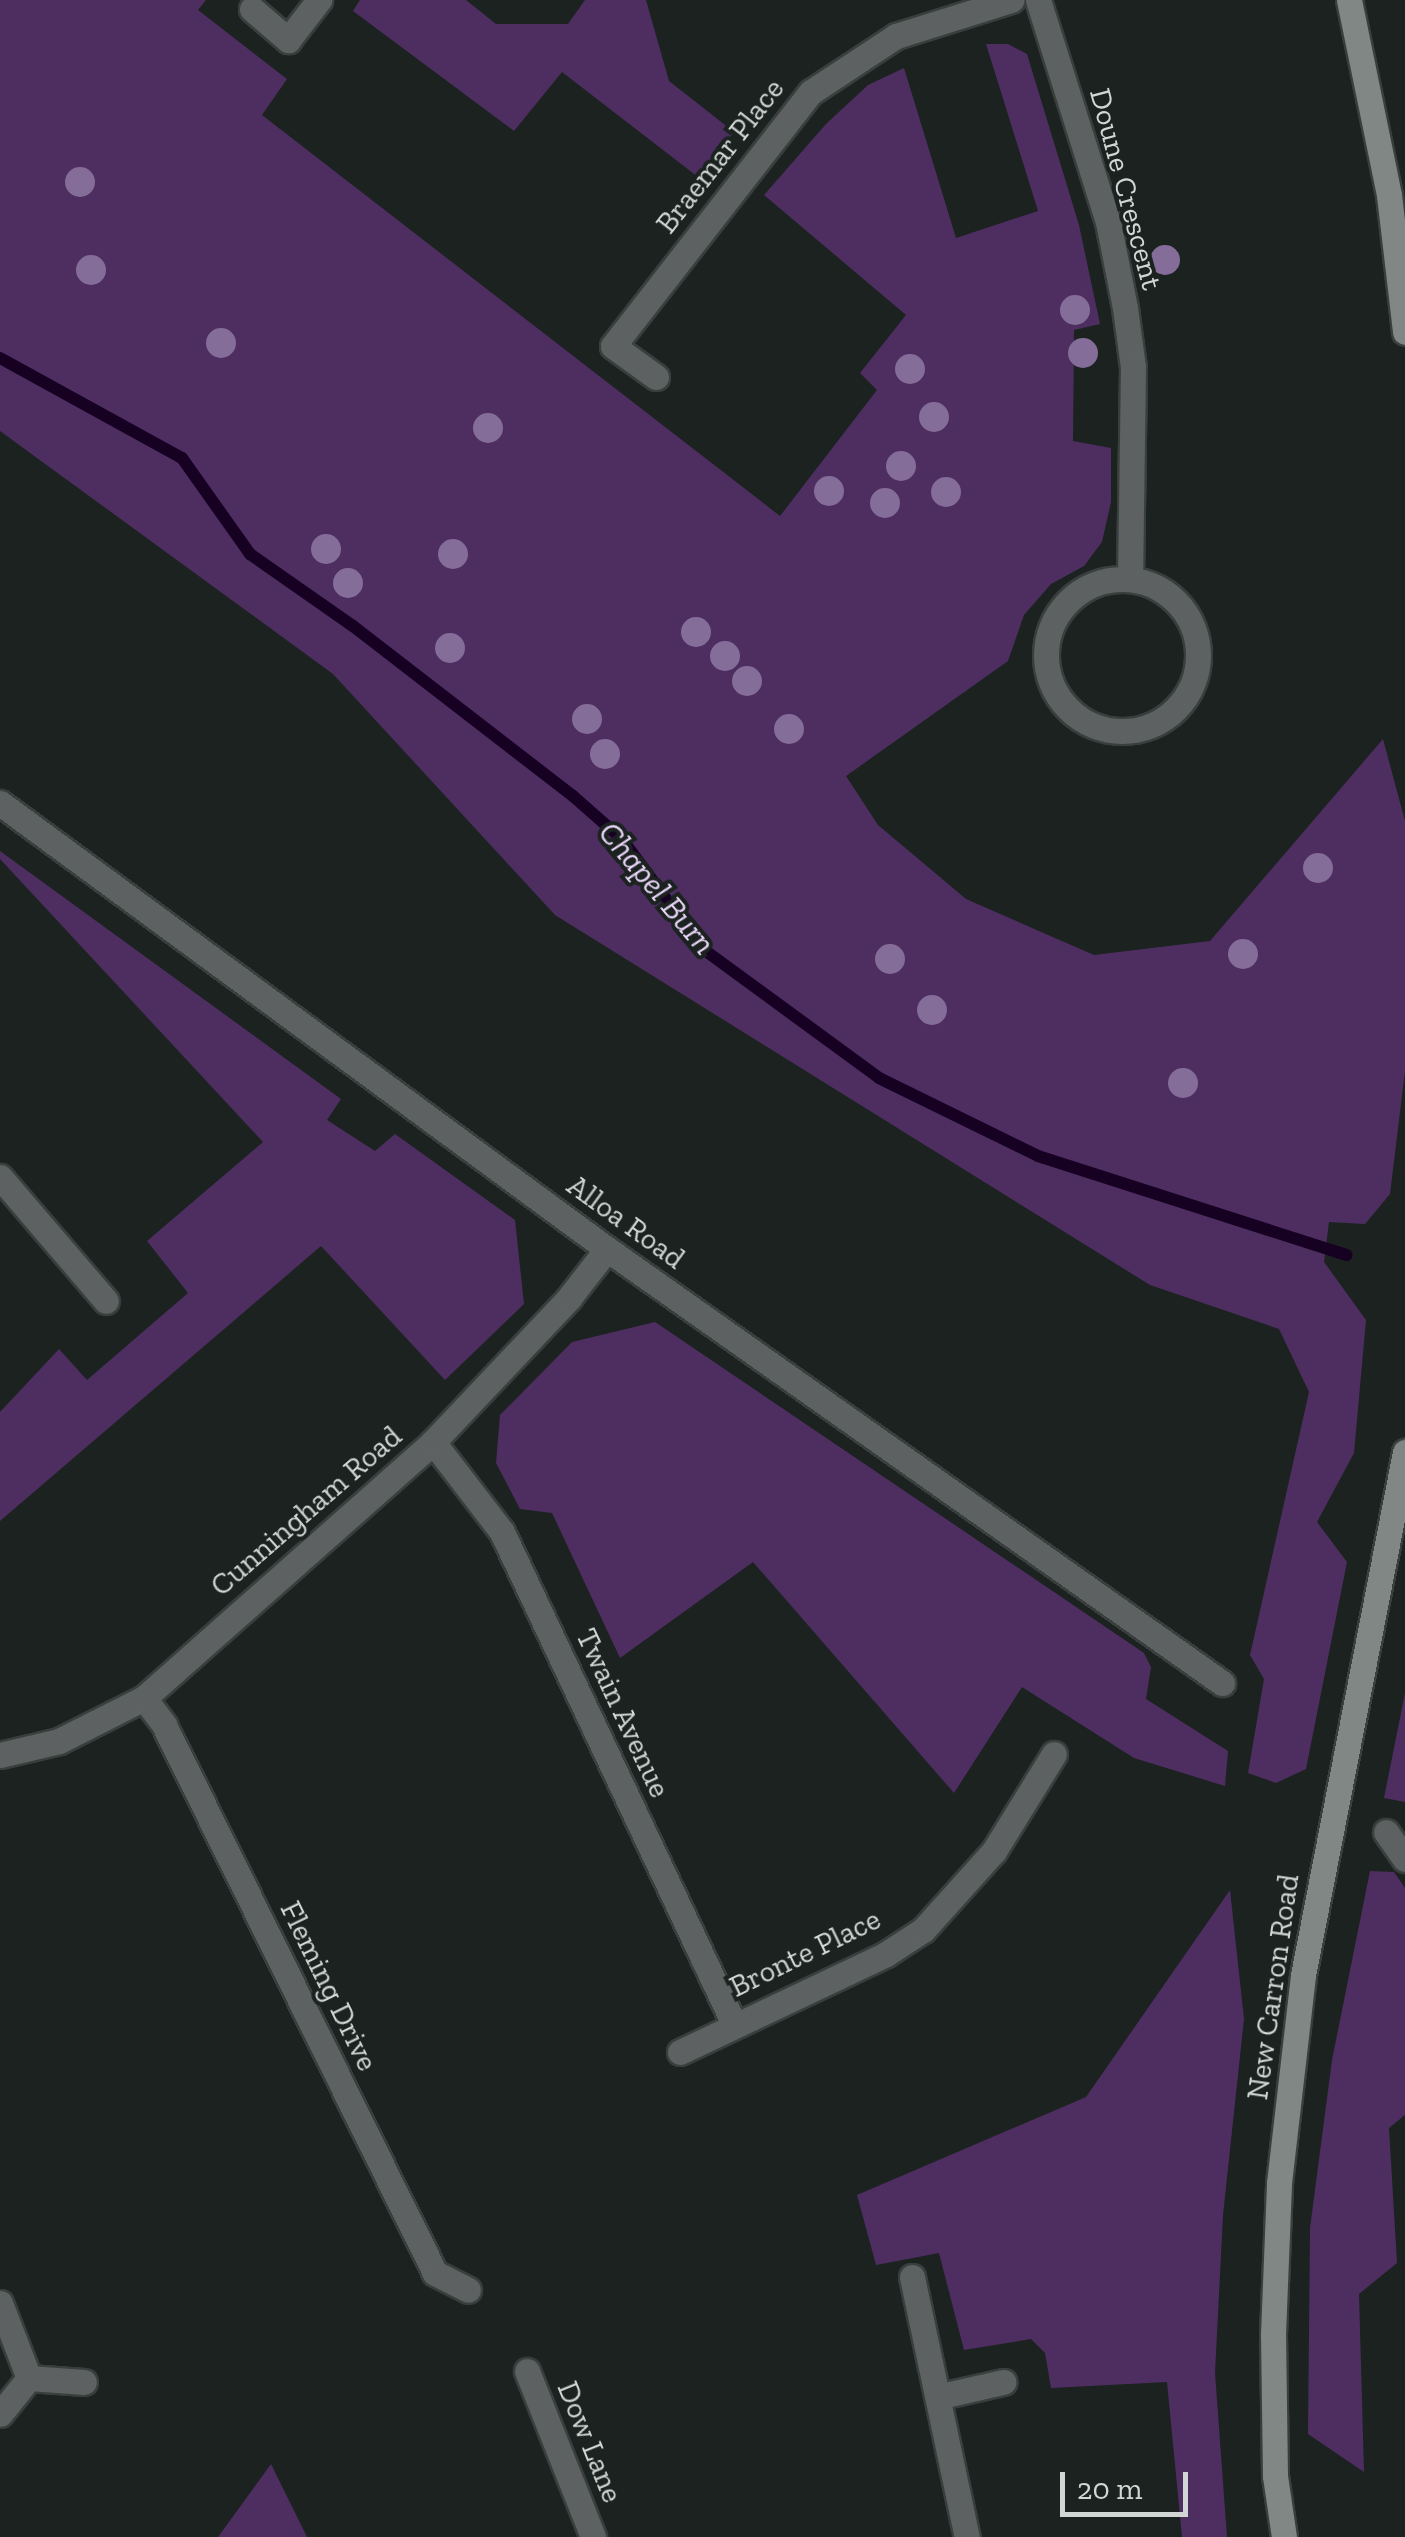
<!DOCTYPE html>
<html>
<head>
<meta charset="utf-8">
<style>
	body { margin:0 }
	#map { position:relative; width:1405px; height:2537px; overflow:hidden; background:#1b2220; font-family:"Zilla Slab",serif }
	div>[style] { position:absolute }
	.green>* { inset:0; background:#4e2e61 }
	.stream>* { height:12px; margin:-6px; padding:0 6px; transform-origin:6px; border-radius:6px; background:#170123 }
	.roads { filter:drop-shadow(2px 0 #383f3d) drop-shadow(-2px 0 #383f3d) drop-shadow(0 2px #383f3d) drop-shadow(0 -2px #383f3d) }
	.minor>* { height:25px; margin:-12.5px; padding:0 12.5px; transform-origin:12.5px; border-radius:12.5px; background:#5e6161 }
	.minor>.ring { margin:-12.5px; padding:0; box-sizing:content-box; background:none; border:25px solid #5e6161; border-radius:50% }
	.secondary>* { height:25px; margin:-12.5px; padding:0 12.5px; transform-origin:12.5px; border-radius:12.5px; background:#818785 }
	.trees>* { width:30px; height:30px; margin:-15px; border-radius:50%; background:#856d99 }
	span { translate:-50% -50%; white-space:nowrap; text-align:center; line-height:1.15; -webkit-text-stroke:8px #1b2220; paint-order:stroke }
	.street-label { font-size:30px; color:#d2d7d6 }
	.water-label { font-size:32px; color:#e8d5f6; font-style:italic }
	.scale { position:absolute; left:1060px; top:2472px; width:128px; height:45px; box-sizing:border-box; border:5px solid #d2d7d6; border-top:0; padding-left:12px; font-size:30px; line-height:35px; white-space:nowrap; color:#d2d7d6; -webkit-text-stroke:8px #1b2220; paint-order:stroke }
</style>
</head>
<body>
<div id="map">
	<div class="green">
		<div style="clip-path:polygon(0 0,206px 0,198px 10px,287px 79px,262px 115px,780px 516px,877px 390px,860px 373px,906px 315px,764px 195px,826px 124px,868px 85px,904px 68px,956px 238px,1038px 211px,986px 44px,1008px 44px,1027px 54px,1079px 225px,1100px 324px,1074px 330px,1073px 441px,1111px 448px,1111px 502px,1102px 542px,1084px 566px,1051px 584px,1024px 615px,1008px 661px,846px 776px,878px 825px,966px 899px,1094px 955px,1210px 941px,1383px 739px,1405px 821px,1405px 1071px,1390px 1194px,1365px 1224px,1329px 1222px,1324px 1262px,1366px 1320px,1354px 1453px,1317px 1522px,1347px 1562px,1306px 1769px,1276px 1783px,1248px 1773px,1264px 1679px,1250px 1655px,1309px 1392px,1279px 1329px,1150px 1285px,555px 915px,333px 674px,0 431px)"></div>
		<div style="clip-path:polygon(360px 0,466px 0,496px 24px,568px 24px,585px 0,646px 0,669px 81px,734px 132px,698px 177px,562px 72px,514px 131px,353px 11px)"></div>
		<div style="clip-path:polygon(0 851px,341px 1099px,327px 1120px,375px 1151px,395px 1134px,515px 1220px,524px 1304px,445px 1380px,321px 1246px,0 1521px,0 1412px,59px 1349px,87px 1380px,188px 1293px,147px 1241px,263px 1142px,0 859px)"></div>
		<div style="clip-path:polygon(655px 1322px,1144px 1653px,1151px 1667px,1146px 1699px,1228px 1751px,1225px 1786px,1134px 1758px,1022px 1687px,954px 1793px,753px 1562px,620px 1658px,552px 1513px,520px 1509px,496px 1463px,500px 1415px,572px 1342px)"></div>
		<div style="clip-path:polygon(1405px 1693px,1405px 1802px,1384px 1798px)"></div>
		<div style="clip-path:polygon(1370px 1871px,1394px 1872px,1405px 1888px,1405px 2115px,1389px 2128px,1397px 2263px,1359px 2294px,1364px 2472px,1308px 2434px,1310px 2228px,1332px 2060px)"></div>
		<div style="clip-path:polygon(1230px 1890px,1244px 2019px,1223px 2215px,1215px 2373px,1227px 2537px,1182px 2537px,1167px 2382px,1051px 2388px,1045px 2353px,1031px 2339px,964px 2350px,939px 2253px,876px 2265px,857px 2195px,1086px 2097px)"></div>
		<div style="clip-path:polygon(271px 2464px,307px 2537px,218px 2537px)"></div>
	</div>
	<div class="stream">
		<div style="left:0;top:358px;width:208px;rotate:28.8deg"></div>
		<div style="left:182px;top:458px;width:118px;rotate:54.7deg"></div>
		<div style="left:250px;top:554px;width:126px;rotate:35deg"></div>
		<div style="left:353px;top:626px;width:278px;rotate:37.7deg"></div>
		<div style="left:573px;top:796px;width:65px;rotate:41.3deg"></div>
		<div style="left:622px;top:839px;width:137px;rotate:53.6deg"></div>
		<div style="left:703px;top:949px;width:218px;rotate:36.2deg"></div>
		<div style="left:879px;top:1078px;width:177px;rotate:26.1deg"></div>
		<div style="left:1038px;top:1156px;width:324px;rotate:17.8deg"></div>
	</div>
	<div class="roads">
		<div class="minor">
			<div style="left:1038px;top:0;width:233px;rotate:72.5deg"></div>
			<div style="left:1108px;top:222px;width:88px;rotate:78.8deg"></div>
			<div style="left:1125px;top:308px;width:60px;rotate:82.3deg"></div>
			<div style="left:1133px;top:367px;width:212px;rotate:90.8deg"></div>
			<div style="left:252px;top:9px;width:48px;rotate:40.7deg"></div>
			<div style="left:288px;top:40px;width:51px;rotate:-52.2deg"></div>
			<div style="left:656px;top:377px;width:53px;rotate:-144.2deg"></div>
			<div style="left:613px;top:346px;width:322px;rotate:-52.1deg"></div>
			<div style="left:811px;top:92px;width:102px;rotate:-33.4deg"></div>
			<div style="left:896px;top:36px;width:121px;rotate:-17.4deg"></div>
			<div class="ring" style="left:1046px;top:579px;width:127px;height:127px"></div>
			<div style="left:0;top:803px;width:753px;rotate:36.31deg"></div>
			<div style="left:607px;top:1249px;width:753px;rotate:35.21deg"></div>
			<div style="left:0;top:1177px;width:163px;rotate:49.5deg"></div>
			<div style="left:433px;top:1442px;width:113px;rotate:52.5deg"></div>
			<div style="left:502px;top:1532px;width:544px;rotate:64.75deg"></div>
			<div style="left:144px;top:1698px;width:34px;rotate:53deg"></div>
			<div style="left:164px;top:1725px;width:611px;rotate:63.69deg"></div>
			<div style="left:435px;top:2273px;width:37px;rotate:27deg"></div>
			<div style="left:0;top:1755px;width:61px;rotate:-13.3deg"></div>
			<div style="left:59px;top:1741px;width:95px;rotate:-26.8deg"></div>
			<div style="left:144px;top:1698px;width:386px;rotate:-41.5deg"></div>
			<div style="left:433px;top:1442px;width:198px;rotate:-46.6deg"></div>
			<div style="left:569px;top:1298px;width:62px;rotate:-52.2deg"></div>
			<div style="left:1386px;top:1832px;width:33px;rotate:55deg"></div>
			<div style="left:680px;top:2052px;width:228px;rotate:-25.4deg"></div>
			<div style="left:886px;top:1954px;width:44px;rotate:-33deg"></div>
			<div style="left:923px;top:1930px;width:106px;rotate:-48.1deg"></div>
			<div style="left:994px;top:1851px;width:114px;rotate:-58.3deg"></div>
			<div style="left:912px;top:2277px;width:266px;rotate:78.1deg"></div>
			<div style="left:0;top:2303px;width:80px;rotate:68.9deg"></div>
			<div style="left:29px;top:2378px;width:46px;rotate:128.9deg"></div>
			<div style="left:527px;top:2371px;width:179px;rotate:68.3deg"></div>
			<div style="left:29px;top:2378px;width:55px;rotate:4.2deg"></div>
			<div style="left:941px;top:2396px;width:64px;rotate:-12.7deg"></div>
		</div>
		<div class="secondary">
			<div style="left:1349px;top:0;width:199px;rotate:78.4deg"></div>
			<div style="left:1389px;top:195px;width:138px;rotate:83.3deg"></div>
			<div style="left:1284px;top:2537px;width:62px;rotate:-98.4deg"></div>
			<div style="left:1275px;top:2476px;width:142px;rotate:-90.8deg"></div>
			<div style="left:1273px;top:2334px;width:151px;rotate:-87.7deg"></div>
			<div style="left:1279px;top:2183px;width:209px;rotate:-83.4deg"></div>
			<div style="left:1303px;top:1975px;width:533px;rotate:-78.96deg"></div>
		</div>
	</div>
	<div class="trees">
		<div style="left:80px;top:182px"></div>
		<div style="left:1165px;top:260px"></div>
		<div style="left:91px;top:270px"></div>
		<div style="left:1075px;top:310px"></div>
		<div style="left:221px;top:343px"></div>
		<div style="left:1083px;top:353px"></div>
		<div style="left:910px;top:369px"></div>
		<div style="left:934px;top:417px"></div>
		<div style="left:488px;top:428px"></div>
		<div style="left:901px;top:466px"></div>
		<div style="left:829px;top:491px"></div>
		<div style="left:946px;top:492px"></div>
		<div style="left:885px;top:503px"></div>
		<div style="left:326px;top:549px"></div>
		<div style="left:453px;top:554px"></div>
		<div style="left:348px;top:583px"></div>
		<div style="left:696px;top:632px"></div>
		<div style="left:450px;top:648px"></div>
		<div style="left:725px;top:656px"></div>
		<div style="left:747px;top:681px"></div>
		<div style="left:587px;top:719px"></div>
		<div style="left:789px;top:729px"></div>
		<div style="left:605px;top:754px"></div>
		<div style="left:1318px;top:868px"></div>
		<div style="left:1243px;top:954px"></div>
		<div style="left:890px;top:959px"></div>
		<div style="left:932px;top:1010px"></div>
		<div style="left:1183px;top:1083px"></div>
	</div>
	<div class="street-label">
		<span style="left:720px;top:156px;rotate:-52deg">Braemar Place</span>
		<span style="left:1126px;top:189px;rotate:75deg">Doune Crescent</span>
		<span style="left:626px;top:1222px;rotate:36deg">Alloa Road</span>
		<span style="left:306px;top:1511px;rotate:-41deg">Cunningham Road</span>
		<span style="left:623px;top:1713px;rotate:65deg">Twain Avenue</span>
		<span style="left:805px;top:1953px;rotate:-26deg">Bronte Place</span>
		<span style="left:329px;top:1986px;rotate:64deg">Fleming Drive</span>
		<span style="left:1273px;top:1987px;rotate:-82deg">New Carron Road</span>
		<span style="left:590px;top:2442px;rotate:68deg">Dow Lane</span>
	</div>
	<div class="water-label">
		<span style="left:657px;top:888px;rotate:50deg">Chapel Burn</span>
	</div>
	<div class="scale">20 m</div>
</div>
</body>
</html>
